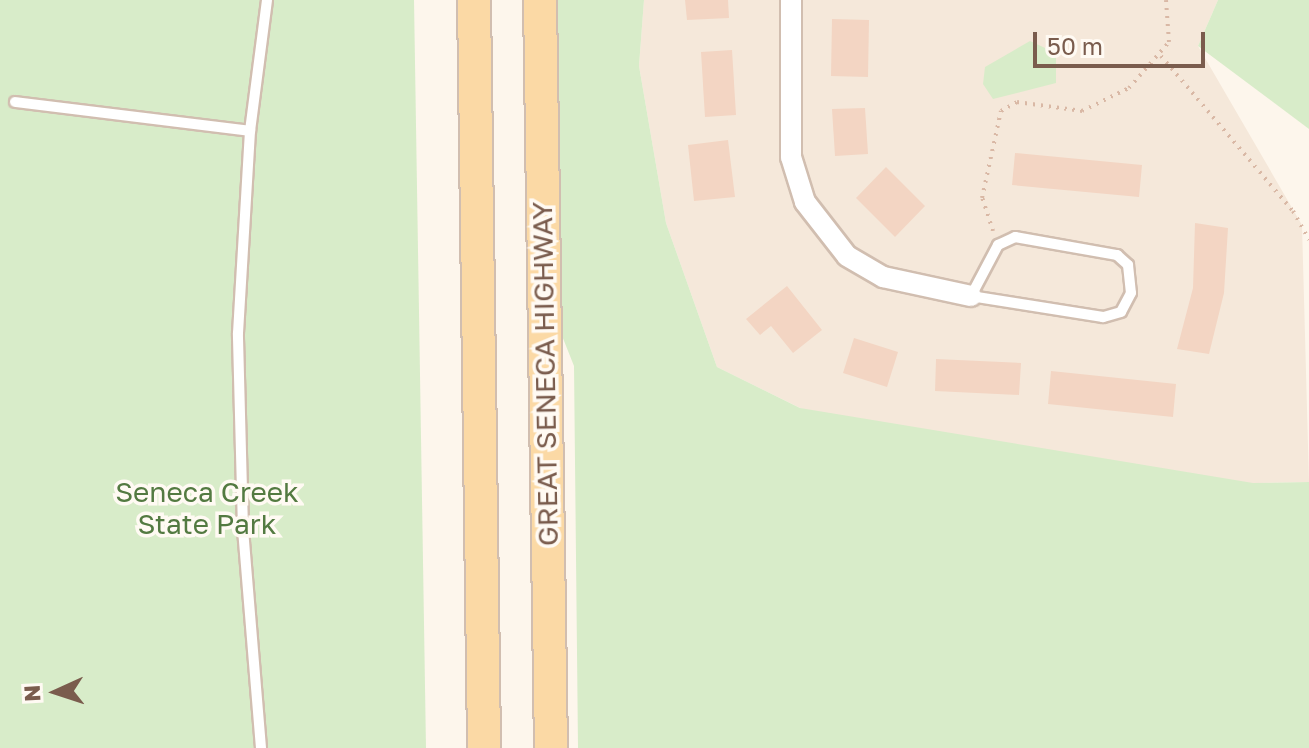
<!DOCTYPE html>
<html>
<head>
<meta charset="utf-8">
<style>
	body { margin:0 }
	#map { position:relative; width:1309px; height:748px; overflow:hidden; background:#fdf6ec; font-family:"Golos Text",sans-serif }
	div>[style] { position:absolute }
	.residential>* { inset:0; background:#f5e8da }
	.green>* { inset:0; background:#d8ecc9 }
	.building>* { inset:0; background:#f3d5c3 }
	.path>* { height:4px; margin-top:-2px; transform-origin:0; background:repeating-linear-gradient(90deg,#d9b8a5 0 2px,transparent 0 8px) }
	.roads { filter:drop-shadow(2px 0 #d1beb0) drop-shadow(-2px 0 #d1beb0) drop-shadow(0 2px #d1beb0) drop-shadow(0 -2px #d1beb0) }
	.service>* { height:10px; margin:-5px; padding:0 5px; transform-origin:5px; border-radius:5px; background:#fff }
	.minor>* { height:20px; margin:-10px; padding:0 10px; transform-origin:10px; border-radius:10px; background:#fff }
	.primary>* { height:32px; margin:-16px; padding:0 16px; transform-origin:16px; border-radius:16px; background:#fbd9a5 }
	span { translate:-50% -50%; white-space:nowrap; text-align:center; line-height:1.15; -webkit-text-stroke:7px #fffaf3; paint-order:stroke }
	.street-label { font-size:28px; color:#7a5c4d }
	.park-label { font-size:28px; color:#537a41 }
	.north { position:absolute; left:16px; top:652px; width:80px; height:80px; -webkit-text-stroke:6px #fffaf3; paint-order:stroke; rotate:267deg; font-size:22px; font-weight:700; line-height:32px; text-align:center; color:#7a5c4d }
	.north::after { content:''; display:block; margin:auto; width:28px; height:36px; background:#7a5c4d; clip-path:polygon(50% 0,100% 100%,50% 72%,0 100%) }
	.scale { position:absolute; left:1033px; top:32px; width:172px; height:36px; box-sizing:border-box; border:4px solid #7a5c4d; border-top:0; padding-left:10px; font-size:24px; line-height:28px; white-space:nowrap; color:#7a5c4d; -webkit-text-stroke:6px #fffaf3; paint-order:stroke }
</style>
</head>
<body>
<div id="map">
	<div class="residential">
		<div style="clip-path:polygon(644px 0,1218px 0,1198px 46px,1302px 225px,1309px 482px,1109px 486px,843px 429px,717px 367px,666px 223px,639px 66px)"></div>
	</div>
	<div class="green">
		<div style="clip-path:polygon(0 0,414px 0,426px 748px,0 748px)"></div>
		<div style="clip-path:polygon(542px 0,644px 0,639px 66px,666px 223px,717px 367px,800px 408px,1253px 483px,1309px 482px,1309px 748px,578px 748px,574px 366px,543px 288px)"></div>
		<div style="clip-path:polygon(1218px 0,1309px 0,1309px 129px,1198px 46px)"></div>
		<div style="clip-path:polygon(1030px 41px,1056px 53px,1056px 83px,993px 99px,983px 84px,985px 67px)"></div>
	</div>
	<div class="building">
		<div style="clip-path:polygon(685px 0,728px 0,729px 18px,687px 20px)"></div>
		<div style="clip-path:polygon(832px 19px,869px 20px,868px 77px,831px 76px)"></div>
		<div style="clip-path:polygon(732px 50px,736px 115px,705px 117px,701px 52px)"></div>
		<div style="clip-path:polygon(865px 108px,868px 154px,835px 156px,832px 109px)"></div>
		<div style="clip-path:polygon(728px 140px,735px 197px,694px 201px,688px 145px)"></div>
		<div style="clip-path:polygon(1015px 153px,1142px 165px,1139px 197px,1012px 185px)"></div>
		<div style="clip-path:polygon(886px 167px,925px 206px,895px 237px,856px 198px)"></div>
		<div style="clip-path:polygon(1195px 223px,1228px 228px,1224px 293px,1209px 354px,1177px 349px,1193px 288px)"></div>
		<div style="clip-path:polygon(787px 286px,822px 330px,793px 353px,771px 326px,760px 335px,746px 319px)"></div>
		<div style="clip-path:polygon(854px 338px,898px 352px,887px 387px,843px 373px)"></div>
		<div style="clip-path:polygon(936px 359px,1021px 363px,1019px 395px,935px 391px)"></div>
		<div style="clip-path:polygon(1051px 371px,1176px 384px,1173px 417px,1048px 404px)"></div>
	</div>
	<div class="path">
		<div style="left:1161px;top:56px;width:204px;rotate:49.6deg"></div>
		<div style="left:1293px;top:211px;width:33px;rotate:61deg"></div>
		<div style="left:993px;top:231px;width:35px;rotate:-108deg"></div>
		<div style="left:982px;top:198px;width:89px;rotate:-77.7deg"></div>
		<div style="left:1001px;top:111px;width:18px;rotate:-29deg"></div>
		<div style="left:1017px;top:102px;width:66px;rotate:7.9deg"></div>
		<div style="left:1082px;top:111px;width:52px;rotate:-26.1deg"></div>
		<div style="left:1129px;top:88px;width:61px;rotate:-49deg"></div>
		<div style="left:1169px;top:42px;width:42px;rotate:-94.1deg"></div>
	</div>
	<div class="roads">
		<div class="service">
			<div style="left:15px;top:102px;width:237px;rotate:7deg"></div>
			<div style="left:1015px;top:237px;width:104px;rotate:10deg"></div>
			<div style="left:1117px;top:255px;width:15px;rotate:42deg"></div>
			<div style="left:1128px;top:265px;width:28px;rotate:84deg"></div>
			<div style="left:1131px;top:293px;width:21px;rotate:118deg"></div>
			<div style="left:1121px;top:312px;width:19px;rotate:164deg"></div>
			<div style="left:1103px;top:317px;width:134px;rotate:-171deg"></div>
			<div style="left:971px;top:296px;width:58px;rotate:-62.1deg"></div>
			<div style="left:998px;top:245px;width:19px;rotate:-25deg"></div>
			<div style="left:261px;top:748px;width:220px;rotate:-94.7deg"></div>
			<div style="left:243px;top:529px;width:196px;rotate:-91.5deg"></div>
			<div style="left:238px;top:333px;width:202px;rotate:-86.6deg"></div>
			<div style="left:250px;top:131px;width:132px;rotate:-82.6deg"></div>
		</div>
		<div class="minor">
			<div style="left:791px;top:0;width:157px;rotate:90deg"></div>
			<div style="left:791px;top:157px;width:47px;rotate:72.7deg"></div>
			<div style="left:805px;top:202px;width:68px;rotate:52.1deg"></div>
			<div style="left:847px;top:256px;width:42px;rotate:30.3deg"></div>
			<div style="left:883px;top:277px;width:90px;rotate:12.2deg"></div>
		</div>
		<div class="primary">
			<div style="left:474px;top:0;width:748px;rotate:89.23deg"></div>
			<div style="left:540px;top:0;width:748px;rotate:89.16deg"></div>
		</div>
	</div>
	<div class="street-label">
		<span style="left:545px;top:374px;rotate:-91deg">GREAT SENECA HIGHWAY</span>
	</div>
	<div class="park-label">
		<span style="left:207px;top:508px">Seneca Creek<br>State Park</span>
	</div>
	<div class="north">N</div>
	<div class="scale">50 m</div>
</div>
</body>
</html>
